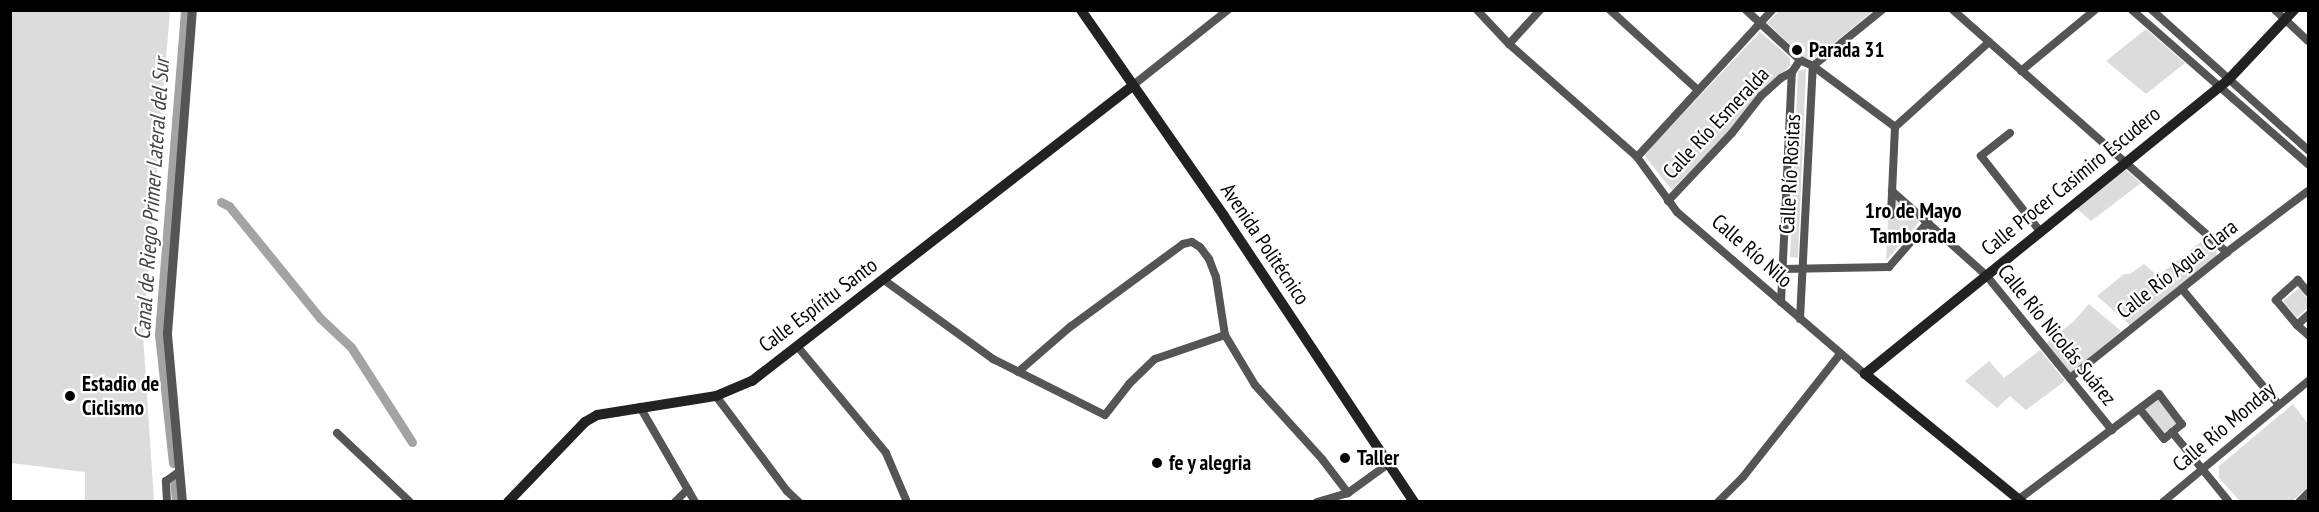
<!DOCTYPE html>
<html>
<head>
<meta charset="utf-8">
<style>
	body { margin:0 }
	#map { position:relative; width:2319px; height:512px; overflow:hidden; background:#fff; font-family:"PT Sans Narrow",sans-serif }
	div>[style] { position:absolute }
	.green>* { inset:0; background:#dcdcdc }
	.canal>* { height:9px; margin:-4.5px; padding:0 4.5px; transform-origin:4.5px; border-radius:4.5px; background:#a3a3a3 }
	.minor>* { height:8px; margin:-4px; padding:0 4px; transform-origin:4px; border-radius:4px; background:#555 }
	.tertiary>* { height:9px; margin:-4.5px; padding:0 4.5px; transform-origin:4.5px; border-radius:4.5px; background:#555 }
	.secondary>* { height:10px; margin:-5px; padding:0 5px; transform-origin:5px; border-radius:5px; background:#222 }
	.dots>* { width:16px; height:16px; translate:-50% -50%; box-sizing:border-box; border:3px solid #fff; border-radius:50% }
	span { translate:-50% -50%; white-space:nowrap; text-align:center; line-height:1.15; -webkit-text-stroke:4.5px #fff; paint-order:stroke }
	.poi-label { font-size:21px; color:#000; font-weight:700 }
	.left { translate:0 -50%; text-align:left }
	.street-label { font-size:21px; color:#000 }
	.water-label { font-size:22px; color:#444; font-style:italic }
	.neighbourhood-label { font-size:22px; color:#000; font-weight:700 }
	.frame { position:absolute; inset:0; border:12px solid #000; pointer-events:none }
</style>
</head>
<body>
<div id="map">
	<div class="green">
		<div style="clip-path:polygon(10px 11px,170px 11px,143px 335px,154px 501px,85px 501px,85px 472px,11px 463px)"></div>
		<div style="clip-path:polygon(1779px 11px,1873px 11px,1813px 60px,1803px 57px,1767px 23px)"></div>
		<div style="clip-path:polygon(2146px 29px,2185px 63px,2146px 94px,2106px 61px)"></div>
		<div style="clip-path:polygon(1760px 32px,1790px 58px,1790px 66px,1761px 90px,1730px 130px,1672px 190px,1644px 155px)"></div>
		<div style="clip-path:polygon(1806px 69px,1798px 258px,1790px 257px,1798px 71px)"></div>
		<div style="clip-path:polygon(2125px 169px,2141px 183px,2091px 221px,2076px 208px)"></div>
		<div style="clip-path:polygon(1895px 198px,1919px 222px,1886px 261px,1888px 220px,1892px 218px)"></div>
		<div style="clip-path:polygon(2206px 238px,2217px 249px,2216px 256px,2130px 325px,2097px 296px,2124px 274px,2130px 274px,2144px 264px,2158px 276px)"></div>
		<div style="clip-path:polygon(2299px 288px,2308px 299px,2308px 307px,2297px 318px,2283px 301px)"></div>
		<div style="clip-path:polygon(2089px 304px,2121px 331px,2071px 374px,2046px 343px,2073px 322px)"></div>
		<div style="clip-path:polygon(2040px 350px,2065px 381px,2026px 410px,2010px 396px,1997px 408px,1965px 381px,1989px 361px,2004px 378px)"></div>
		<div style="clip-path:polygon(2159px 399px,2177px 423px,2163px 434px,2145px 410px)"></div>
		<div style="clip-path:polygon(2293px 404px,2308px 424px,2308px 487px,2292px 501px,2240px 501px,2219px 478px,2219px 466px)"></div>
	</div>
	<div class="canal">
		<div style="left:221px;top:202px;width:9px;rotate:27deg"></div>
		<div style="left:229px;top:206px;width:144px;rotate:50.9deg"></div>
		<div style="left:320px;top:318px;width:42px;rotate:43.1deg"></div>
		<div style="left:351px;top:347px;width:113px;rotate:57.3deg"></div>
		<div style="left:173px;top:463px;width:130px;rotate:-96.2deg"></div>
		<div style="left:159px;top:334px;width:325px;rotate:-85.4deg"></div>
		<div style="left:174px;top:478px;width:24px;rotate:85deg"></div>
	</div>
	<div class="minor">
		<div style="left:1477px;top:10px;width:47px;rotate:46.7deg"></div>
		<div style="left:1509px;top:44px;width:171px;rotate:41.4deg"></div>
		<div style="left:1637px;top:157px;width:68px;rotate:54deg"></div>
		<div style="left:1677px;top:212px;width:248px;rotate:40.8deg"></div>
		<div style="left:1610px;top:10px;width:119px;rotate:42.3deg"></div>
		<div style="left:1746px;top:10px;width:74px;rotate:42.8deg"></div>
		<div style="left:1800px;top:60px;width:14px;rotate:25deg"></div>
		<div style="left:1813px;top:66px;width:102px;rotate:36.6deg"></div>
		<div style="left:1953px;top:10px;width:366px;rotate:41.5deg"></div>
		<div style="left:2132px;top:10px;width:234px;rotate:41.2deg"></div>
		<div style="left:2152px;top:10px;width:210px;rotate:41.9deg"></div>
		<div style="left:2275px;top:10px;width:45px;rotate:43.2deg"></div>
		<div style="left:1509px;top:44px;width:46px;rotate:-47.6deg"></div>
		<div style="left:1813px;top:66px;width:89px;rotate:-39.1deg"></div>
		<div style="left:2021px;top:71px;width:96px;rotate:-39.5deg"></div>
		<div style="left:1132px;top:86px;width:122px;rotate:-38.4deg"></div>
		<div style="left:1895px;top:127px;width:127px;rotate:-42.1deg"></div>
		<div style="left:2010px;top:133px;width:37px;rotate:142deg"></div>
		<div style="left:1981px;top:156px;width:94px;rotate:51.9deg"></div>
		<div style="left:1637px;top:157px;width:200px;rotate:-47.4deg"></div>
		<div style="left:1892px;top:191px;width:126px;rotate:41.8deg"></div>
		<div style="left:1986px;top:275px;width:200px;rotate:50.9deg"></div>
		<div style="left:1668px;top:201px;width:93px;rotate:-46.7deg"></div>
		<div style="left:1732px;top:133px;width:47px;rotate:-51.9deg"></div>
		<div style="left:1761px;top:96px;width:27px;rotate:-42deg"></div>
		<div style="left:1781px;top:78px;width:13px;rotate:-29deg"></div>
		<div style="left:1891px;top:215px;width:88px;rotate:-87.4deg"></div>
		<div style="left:1782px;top:269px;width:107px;rotate:-1.1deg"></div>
		<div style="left:1889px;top:267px;width:60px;rotate:-49.1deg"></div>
		<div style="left:884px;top:280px;width:135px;rotate:35.9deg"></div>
		<div style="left:993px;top:359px;width:125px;rotate:26.6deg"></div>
		<div style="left:1105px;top:415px;width:39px;rotate:-52deg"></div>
		<div style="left:1129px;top:384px;width:36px;rotate:-44deg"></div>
		<div style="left:1155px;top:359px;width:74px;rotate:-18.9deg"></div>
		<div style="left:2182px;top:289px;width:151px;rotate:50.1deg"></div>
		<div style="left:2308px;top:292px;width:16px;rotate:-130deg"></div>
		<div style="left:2298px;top:280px;width:30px;rotate:138deg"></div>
		<div style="left:2276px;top:300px;width:33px;rotate:50deg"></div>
		<div style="left:2297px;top:325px;width:15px;rotate:-42deg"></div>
		<div style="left:1781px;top:302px;width:230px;rotate:-87.3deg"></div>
		<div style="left:1792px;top:72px;width:14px;rotate:-56deg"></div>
		<div style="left:1800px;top:319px;width:253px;rotate:-87.1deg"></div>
		<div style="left:2297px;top:325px;width:15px;rotate:42deg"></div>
		<div style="left:797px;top:346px;width:139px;rotate:50.2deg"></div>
		<div style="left:886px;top:453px;width:53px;rotate:66.8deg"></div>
		<div style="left:1018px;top:372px;width:69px;rotate:-40.9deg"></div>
		<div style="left:1070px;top:327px;width:140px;rotate:-36.3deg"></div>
		<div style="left:1183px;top:244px;width:9px;rotate:-13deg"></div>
		<div style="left:1192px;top:242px;width:9px;rotate:32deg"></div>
		<div style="left:1200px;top:247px;width:15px;rotate:53deg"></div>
		<div style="left:1209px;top:259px;width:19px;rotate:69deg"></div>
		<div style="left:1216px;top:277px;width:59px;rotate:81.2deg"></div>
		<div style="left:1225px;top:335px;width:58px;rotate:59deg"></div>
		<div style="left:1255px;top:385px;width:100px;rotate:47.8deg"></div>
		<div style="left:1322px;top:459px;width:43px;rotate:52.6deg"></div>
		<div style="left:2070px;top:378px;width:201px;rotate:-38.7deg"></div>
		<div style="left:2227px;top:252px;width:101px;rotate:-37deg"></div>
		<div style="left:716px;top:396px;width:119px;rotate:53.2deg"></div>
		<div style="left:787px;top:491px;width:16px;rotate:43deg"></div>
		<div style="left:640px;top:407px;width:110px;rotate:59.9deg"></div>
		<div style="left:2172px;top:432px;width:90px;rotate:50.8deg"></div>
		<div style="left:337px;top:433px;width:100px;rotate:43.4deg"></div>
		<div style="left:2019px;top:499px;width:175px;rotate:-36.9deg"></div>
		<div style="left:2159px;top:394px;width:38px;rotate:53deg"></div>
		<div style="left:2182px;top:424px;width:23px;rotate:140deg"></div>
		<div style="left:2164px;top:439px;width:38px;rotate:-129deg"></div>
		<div style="left:167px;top:502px;width:21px;rotate:-93deg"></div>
		<div style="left:166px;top:481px;width:16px;rotate:-35deg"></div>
		<div style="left:675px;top:502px;width:18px;rotate:-45deg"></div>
		<div style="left:1317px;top:502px;width:32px;rotate:-16deg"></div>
		<div style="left:1348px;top:493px;width:49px;rotate:-35.9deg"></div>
		<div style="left:1718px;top:502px;width:35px;rotate:-45deg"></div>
		<div style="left:1743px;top:477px;width:157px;rotate:-51.7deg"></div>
		<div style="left:2163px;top:502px;width:189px;rotate:-39.8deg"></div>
		<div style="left:2299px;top:502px;width:13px;rotate:-45deg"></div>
	</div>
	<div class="tertiary">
		<div style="left:182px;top:502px;width:170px;rotate:-95.1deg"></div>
		<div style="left:167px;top:333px;width:324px;rotate:-85.6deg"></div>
	</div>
	<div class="secondary">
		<div style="left:1081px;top:10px;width:251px;rotate:55.2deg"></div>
		<div style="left:1224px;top:216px;width:343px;rotate:56.4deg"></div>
		<div style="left:508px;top:502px;width:111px;rotate:-46.1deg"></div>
		<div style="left:585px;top:422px;width:14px;rotate:-30deg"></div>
		<div style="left:597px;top:415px;width:121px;rotate:-9.1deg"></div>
		<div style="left:716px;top:396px;width:39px;rotate:-23deg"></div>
		<div style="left:752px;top:381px;width:481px;rotate:-37.8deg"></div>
		<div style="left:2022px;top:502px;width:203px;rotate:-140.8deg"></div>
		<div style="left:1865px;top:374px;width:469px;rotate:-39deg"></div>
		<div style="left:2229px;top:79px;width:95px;rotate:-46.7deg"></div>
	</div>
	<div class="dots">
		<div style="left:1797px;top:50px;background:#000"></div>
		<div style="left:70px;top:396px;background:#000"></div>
		<div style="left:1345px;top:458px;background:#000"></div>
		<div style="left:1157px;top:463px;background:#000"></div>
	</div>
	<div class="poi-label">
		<span class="left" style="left:1809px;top:50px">Parada 31</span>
		<span class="left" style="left:82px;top:396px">Estadio de<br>Ciclismo</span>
		<span class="left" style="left:1357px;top:458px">Taller</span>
		<span class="left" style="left:1169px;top:463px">fe y alegria</span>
	</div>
	<div class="street-label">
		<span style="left:1716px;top:123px;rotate:-47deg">Calle Río Esmeralda</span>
		<span style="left:1790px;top:174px;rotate:-87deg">Calle Río Rositas</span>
		<span style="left:2071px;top:181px;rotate:-39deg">Calle Procer Casimiro Escudero</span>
		<span style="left:1265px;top:244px;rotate:56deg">Avenida Politécnico</span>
		<span style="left:1752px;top:251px;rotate:41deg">Calle Río Nilo</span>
		<span style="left:2177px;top:269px;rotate:-38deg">Calle Río Agua Clara</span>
		<span style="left:818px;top:305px;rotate:-37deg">Calle Espíritu Santo</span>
		<span style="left:2057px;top:335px;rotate:51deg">Calle Río Nicolás Suárez</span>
		<span style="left:2224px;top:427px;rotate:-40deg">Calle Río Monday</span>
	</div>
	<div class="water-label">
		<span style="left:152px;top:199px;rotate:-86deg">Canal de Riego Primer Lateral del Sur</span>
	</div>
	<div class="neighbourhood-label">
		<span style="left:1913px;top:223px">1ro de Mayo<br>Tamborada</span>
	</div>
	<div class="frame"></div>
</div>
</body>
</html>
